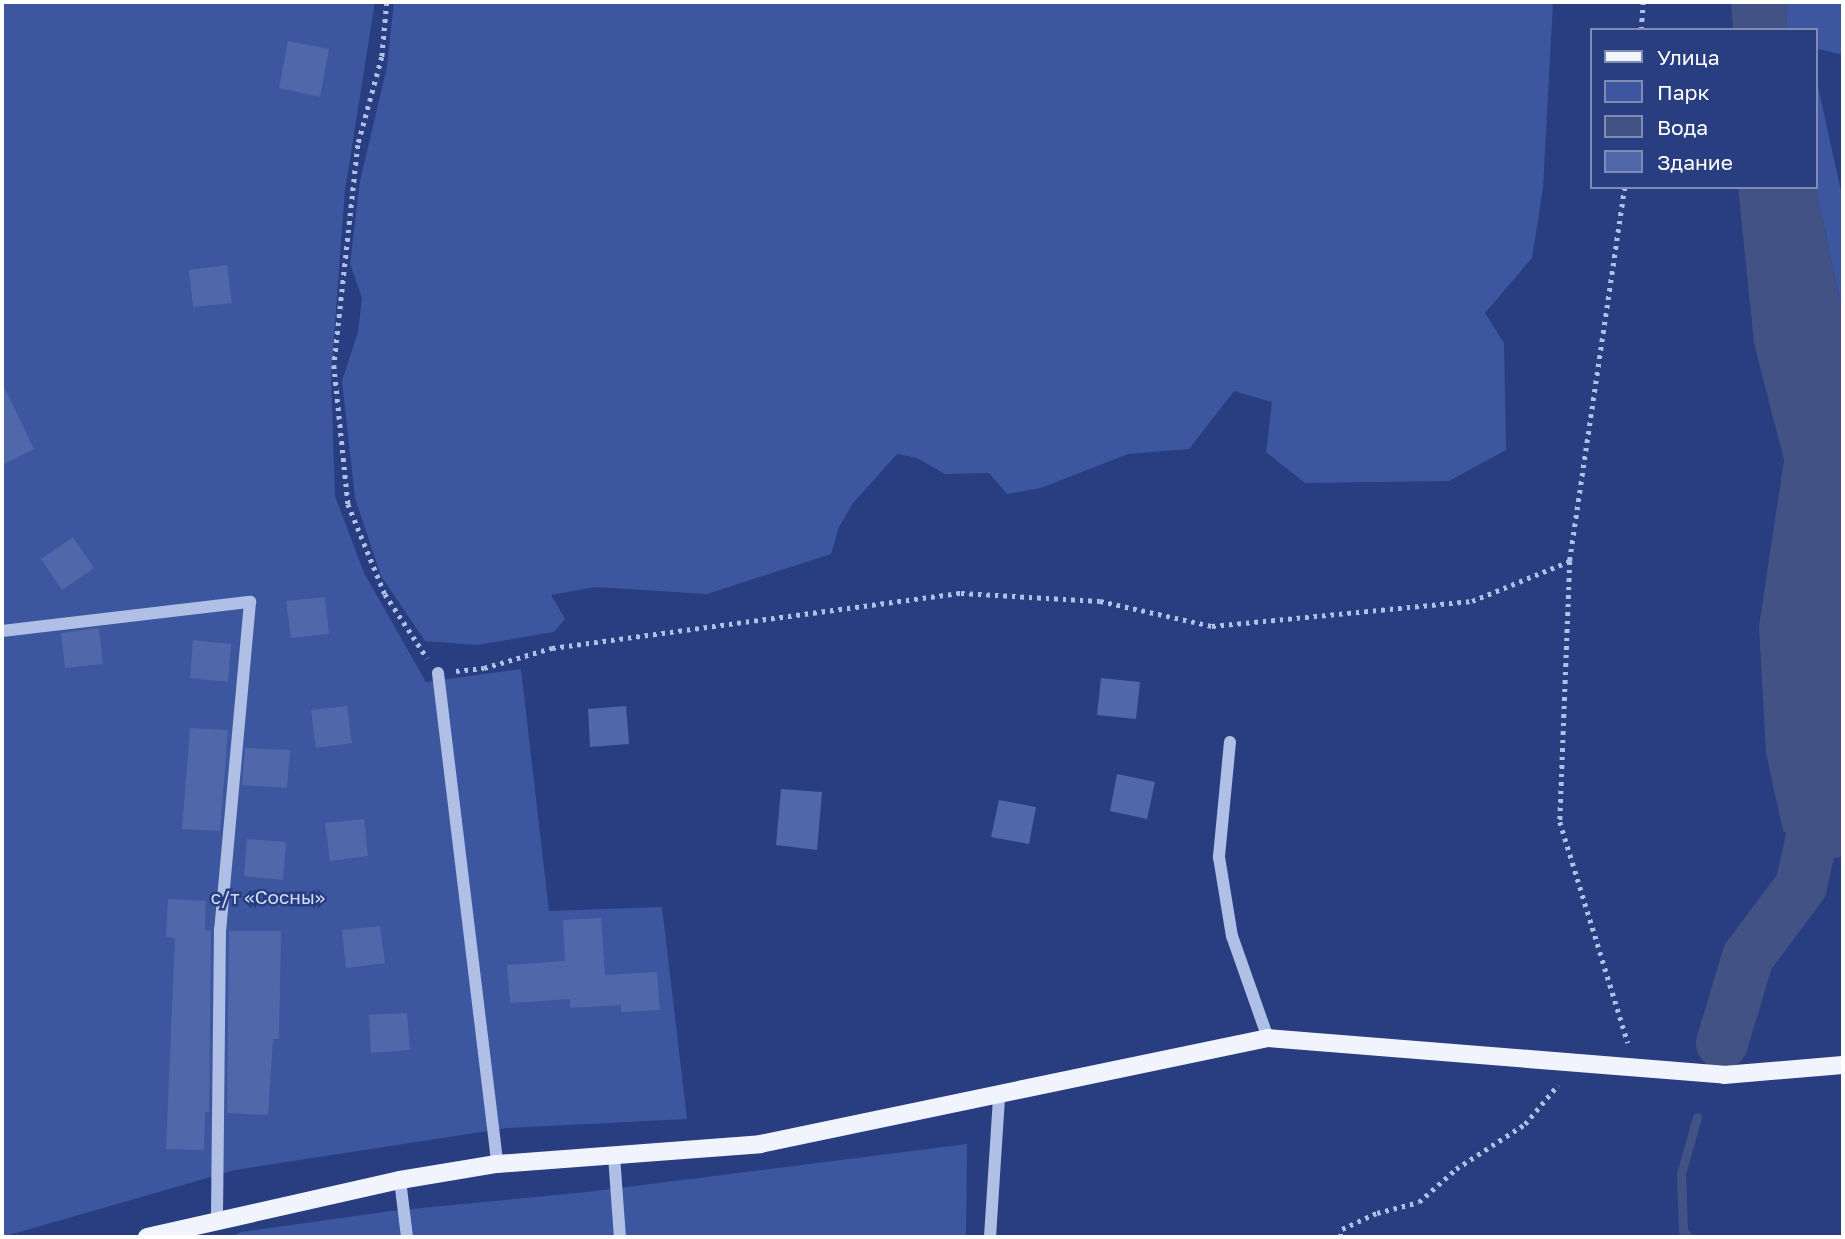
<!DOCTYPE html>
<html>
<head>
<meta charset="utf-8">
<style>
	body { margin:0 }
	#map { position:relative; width:1845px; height:1239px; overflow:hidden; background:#283e81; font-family:"Golos Text",sans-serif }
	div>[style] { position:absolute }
	.green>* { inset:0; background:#3c579f }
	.water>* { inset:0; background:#425284 }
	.stream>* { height:9px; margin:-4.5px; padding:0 4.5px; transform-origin:4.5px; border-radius:4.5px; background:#425284 }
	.river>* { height:52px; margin:-26px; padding:0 26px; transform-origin:26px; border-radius:26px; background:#425284 }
	.building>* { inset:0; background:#5068aa }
	.path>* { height:4.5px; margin-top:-2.25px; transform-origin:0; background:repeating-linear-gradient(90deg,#b0bfe6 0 3.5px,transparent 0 8.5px) }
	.minor>* { height:12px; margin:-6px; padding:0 6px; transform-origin:6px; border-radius:6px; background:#b0bfe6 }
	.major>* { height:18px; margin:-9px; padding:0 9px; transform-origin:9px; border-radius:9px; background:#f1f3fd }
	span { translate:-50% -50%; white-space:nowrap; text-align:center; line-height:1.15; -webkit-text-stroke:5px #283e81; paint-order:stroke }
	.park-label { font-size:19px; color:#d3dcf5 }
	.frame { position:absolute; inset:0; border:4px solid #fff; pointer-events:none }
	.legend { position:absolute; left:1590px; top:28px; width:228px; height:161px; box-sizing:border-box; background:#283e81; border:2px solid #7e8bb3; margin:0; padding:9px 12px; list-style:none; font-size:21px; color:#fff }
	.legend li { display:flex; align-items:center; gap:14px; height:35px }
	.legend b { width:35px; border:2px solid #7e8bb3 }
</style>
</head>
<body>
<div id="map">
	<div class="green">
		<div style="clip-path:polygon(2px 2px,375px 2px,345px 190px,331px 375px,335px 496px,364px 573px,426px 682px,521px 669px,549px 911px,662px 907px,687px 1119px,507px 1128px,235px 1170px,2px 1237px)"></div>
		<div style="clip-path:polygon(394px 2px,1553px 2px,1543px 188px,1532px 258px,1485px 313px,1504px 343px,1506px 450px,1449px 481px,1305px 483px,1266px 452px,1272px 402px,1234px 391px,1189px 449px,1128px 454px,1041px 488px,1007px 494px,989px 473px,945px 474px,917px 458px,897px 454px,853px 503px,839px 527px,831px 554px,707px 594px,595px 587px,551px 595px,565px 619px,554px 632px,477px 645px,425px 641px,381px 576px,355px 498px,342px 381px,358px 332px,362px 298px,350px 264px,360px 181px,387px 67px)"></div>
		<div style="clip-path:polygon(1788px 2px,1843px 2px,1843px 55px,1815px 48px,1815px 30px,1786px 30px)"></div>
		<div style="clip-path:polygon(1815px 73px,1843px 200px,1843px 315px,1815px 184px)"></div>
		<div style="clip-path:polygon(967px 1144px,966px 1237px,230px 1237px,241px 1232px,391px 1211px,587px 1192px)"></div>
	</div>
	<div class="water">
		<div style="clip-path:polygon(1731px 2px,1788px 2px,1786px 30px,1733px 30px)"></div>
		<div style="clip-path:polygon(1815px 184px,1843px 316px,1843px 856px,1836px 858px,1783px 831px,1766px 753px,1759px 626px,1784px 460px,1754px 343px,1738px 187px)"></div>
	</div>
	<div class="stream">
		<div style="left:1688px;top:1237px;width:9px;rotate:-126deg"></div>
		<div style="left:1683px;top:1230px;width:56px;rotate:-92deg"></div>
		<div style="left:1681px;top:1174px;width:59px;rotate:-74.3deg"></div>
	</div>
	<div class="river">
		<div style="left:1722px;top:1043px;width:90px;rotate:-73.2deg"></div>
		<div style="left:1748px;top:957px;width:89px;rotate:-53.3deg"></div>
		<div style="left:1801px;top:886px;width:115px;rotate:-77.4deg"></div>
	</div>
	<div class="building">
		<div style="clip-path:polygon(288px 41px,329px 49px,320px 97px,279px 88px)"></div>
		<div style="clip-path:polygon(227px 265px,232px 303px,193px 307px,189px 270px)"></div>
		<div style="clip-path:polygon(2px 383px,34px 449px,2px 465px)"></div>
		<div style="clip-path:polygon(73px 537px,94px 568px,62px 590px,41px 559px)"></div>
		<div style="clip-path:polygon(325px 597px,329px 634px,291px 638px,286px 601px)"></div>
		<div style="clip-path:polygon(99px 628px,103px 664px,65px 668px,61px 633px)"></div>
		<div style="clip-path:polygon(193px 640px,231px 644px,228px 682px,190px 678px)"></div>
		<div style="clip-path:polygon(1101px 678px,1140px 682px,1136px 719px,1097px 715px)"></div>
		<div style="clip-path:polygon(347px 706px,352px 743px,316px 748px,311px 710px)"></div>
		<div style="clip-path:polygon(626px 706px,629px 744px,590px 747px,588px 709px)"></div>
		<div style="clip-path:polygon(190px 728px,228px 730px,220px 831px,182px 829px)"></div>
		<div style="clip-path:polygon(245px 748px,290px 750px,287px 788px,242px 785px)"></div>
		<div style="clip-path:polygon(1117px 774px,1155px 782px,1147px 819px,1110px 811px)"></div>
		<div style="clip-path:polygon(781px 789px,822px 792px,817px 850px,776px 845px)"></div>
		<div style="clip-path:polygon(999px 800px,1036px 807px,1029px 844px,991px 837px)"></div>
		<div style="clip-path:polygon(364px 819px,368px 856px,330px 861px,325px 823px)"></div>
		<div style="clip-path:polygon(247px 839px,286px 842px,283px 880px,244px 876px)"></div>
		<div style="clip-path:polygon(168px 899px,206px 901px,205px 930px,211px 931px,209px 1112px,205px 1112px,204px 1150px,166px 1149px,175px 938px,166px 937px)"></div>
		<div style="clip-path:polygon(601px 918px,605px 975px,657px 972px,660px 1010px,621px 1012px,621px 1005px,570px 1008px,570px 999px,510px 1003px,507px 965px,565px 961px,563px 920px)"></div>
		<div style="clip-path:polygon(380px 926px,385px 963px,346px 968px,342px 930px)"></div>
		<div style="clip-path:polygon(229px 931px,281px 931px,279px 1039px,273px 1039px,268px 1115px,227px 1113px)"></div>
		<div style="clip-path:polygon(407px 1013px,410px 1050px,371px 1053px,369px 1015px)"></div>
	</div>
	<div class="path">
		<div style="left:387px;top:2px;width:55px;rotate:95.2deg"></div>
		<div style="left:382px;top:57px;width:91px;rotate:105.3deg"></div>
		<div style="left:358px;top:145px;width:221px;rotate:96.2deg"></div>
		<div style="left:334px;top:365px;width:140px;rotate:84.2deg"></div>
		<div style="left:348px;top:504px;width:97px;rotate:67.7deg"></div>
		<div style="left:385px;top:594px;width:77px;rotate:56.7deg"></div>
		<div style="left:1641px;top:30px;width:28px;rotate:-86deg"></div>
		<div style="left:1625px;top:187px;width:378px;rotate:98.4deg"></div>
		<div style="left:1570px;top:561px;width:261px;rotate:92.2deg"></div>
		<div style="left:1560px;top:822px;width:231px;rotate:72.9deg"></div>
		<div style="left:456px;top:671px;width:28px;rotate:-6deg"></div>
		<div style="left:484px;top:668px;width:71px;rotate:-16.4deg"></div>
		<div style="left:552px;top:648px;width:413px;rotate:-7.7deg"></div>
		<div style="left:961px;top:593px;width:139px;rotate:3.3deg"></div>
		<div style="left:1100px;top:601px;width:115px;rotate:12.6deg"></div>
		<div style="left:1212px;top:626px;width:261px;rotate:-5.5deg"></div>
		<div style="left:1472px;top:601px;width:106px;rotate:-22.2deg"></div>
		<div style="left:1340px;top:1237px;width:8px;rotate:-76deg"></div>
		<div style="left:1342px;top:1229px;width:38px;rotate:-25deg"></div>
		<div style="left:1377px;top:1213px;width:43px;rotate:-14.7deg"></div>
		<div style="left:1419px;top:1202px;width:50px;rotate:-41.7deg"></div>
		<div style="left:1456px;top:1169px;width:82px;rotate:-33.1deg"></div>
		<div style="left:1525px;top:1124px;width:51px;rotate:-49.8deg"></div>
	</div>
	<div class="minor">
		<div style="left:2px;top:631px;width:250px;rotate:-6.7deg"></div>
		<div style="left:250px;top:602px;width:328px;rotate:95.2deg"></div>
		<div style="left:220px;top:929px;width:292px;rotate:90.6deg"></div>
		<div style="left:438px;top:673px;width:495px;rotate:83.1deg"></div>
		<div style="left:1230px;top:742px;width:116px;rotate:95.5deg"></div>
		<div style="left:1219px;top:857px;width:80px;rotate:80.7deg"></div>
		<div style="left:1232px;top:936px;width:108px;rotate:70.6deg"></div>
		<div style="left:614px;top:1156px;width:81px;rotate:85.8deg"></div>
		<div style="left:400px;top:1180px;width:57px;rotate:83deg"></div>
		<div style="left:990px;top:1237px;width:141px;rotate:-86.3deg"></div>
	</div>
	<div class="major">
		<div style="left:147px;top:1237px;width:259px;rotate:-12.7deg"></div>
		<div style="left:400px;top:1180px;width:98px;rotate:-9.4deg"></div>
		<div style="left:497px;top:1164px;width:264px;rotate:-4.3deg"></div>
		<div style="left:760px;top:1144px;width:519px;rotate:-11.79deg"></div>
		<div style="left:1268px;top:1038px;width:457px;rotate:4.6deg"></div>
		<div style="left:1724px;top:1075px;width:119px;rotate:-4.8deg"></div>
	</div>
	<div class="park-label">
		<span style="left:268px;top:897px">с/т «Сосны»</span>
	</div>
	<div class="frame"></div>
	<ul class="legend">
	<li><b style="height:9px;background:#f1f3fd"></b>Улица</li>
	<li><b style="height:19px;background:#3c579f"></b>Парк</li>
	<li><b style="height:19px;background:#425284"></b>Вода</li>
	<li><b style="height:19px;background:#5068aa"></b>Здание</li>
	</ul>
</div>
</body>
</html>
